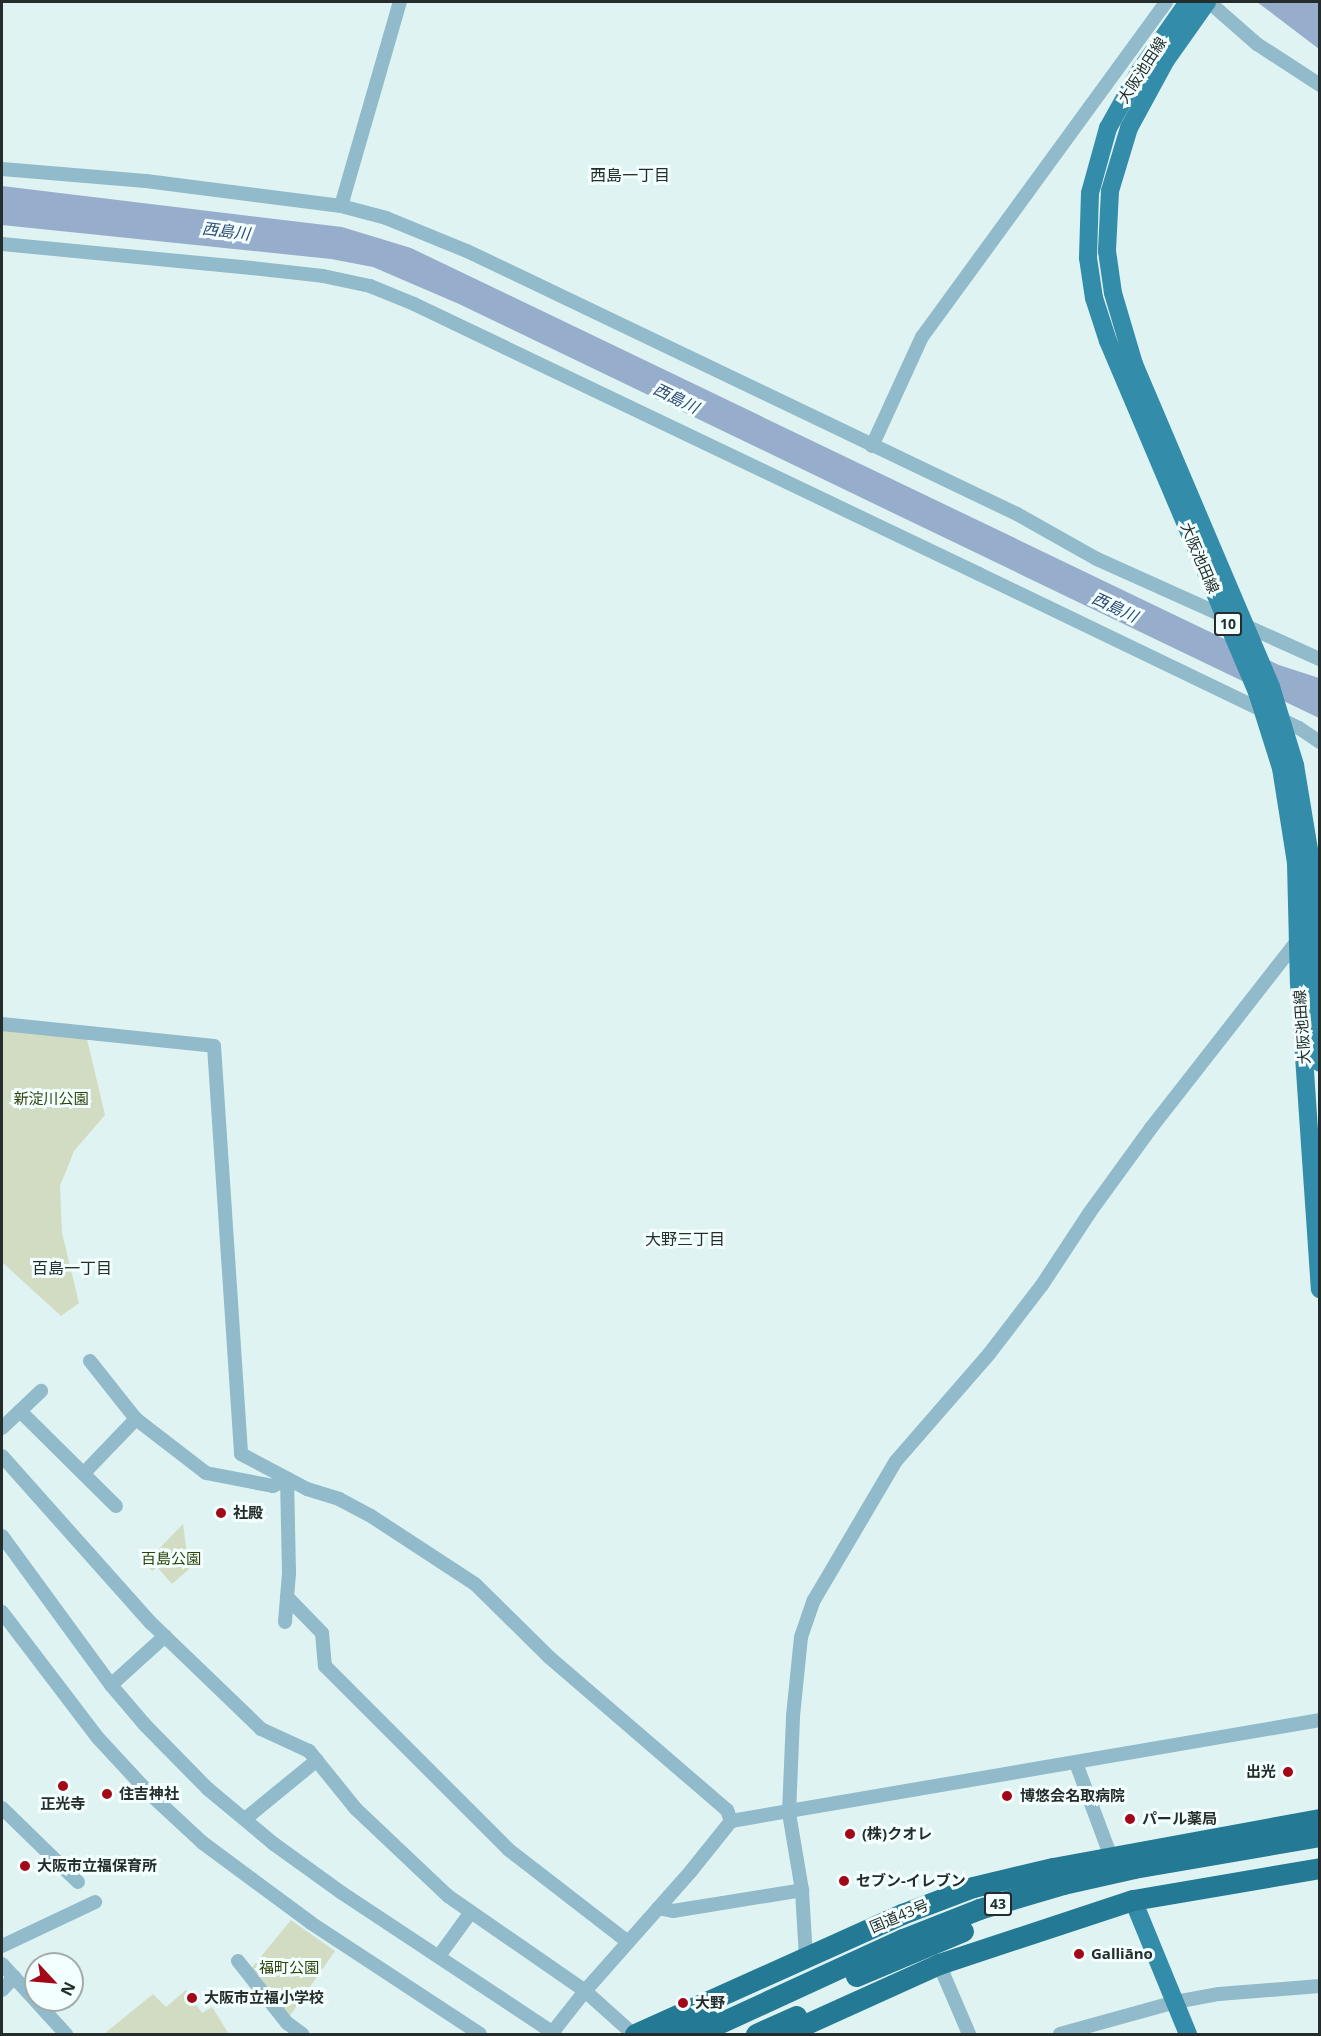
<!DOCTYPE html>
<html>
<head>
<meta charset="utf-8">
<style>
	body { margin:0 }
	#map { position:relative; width:1321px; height:2036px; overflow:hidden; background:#dff3f2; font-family:"Open Sans","Noto Sans JP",sans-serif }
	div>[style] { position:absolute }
	.green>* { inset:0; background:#d2dcc3 }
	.water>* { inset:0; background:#97adcc }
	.minor>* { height:14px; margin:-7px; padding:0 7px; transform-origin:7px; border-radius:7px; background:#91baca }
	.major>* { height:18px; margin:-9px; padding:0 9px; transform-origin:9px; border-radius:9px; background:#338caa }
	.highway>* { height:21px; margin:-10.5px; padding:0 10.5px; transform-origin:10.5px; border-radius:10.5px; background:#247994 }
	.major-bridge>* { height:18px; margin:-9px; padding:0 9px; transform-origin:9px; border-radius:9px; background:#338caa }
	.dots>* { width:16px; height:16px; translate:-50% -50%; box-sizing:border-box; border:3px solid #f3fffe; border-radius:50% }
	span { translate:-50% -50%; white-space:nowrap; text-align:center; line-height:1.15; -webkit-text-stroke:6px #f3fffe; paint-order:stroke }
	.shield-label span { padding:2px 4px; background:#f3fffe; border:2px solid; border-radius:4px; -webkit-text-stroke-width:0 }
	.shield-label { font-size:14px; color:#252c2c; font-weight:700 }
	.street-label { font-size:15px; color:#252c2c }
	.park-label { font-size:15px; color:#314108 }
	.poi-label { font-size:15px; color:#252c2c; font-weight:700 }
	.left { translate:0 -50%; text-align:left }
	.right { translate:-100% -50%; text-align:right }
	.neighbourhood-label { font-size:16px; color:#252c2c }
	.water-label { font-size:16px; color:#2a4872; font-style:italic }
	.frame { position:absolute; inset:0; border:3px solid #252c2c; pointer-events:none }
	.north { position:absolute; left:24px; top:1952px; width:60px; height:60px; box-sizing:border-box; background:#f3fffe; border:2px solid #a1abaa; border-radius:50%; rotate:116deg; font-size:16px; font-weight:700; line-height:24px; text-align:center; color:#252c2c }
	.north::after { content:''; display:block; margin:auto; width:21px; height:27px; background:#a30818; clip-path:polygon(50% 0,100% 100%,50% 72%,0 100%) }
</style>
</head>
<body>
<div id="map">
	<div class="green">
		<div style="clip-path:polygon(2px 1030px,87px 1039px,105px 1115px,74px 1151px,60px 1186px,62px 1233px,79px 1303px,61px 1316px,2px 1262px)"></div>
		<div style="clip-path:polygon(183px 1524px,189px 1569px,172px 1584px,157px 1567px,152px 1571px,145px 1563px)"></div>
		<div style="clip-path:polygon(291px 1920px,335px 1951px,289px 2017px,249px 1971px)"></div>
		<div style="clip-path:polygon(186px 1990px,202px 2013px,212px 2007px,229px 2034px,104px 2034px,153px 1994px,166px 2007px)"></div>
	</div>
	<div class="water">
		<div style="clip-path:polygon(1257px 2px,1319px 2px,1319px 49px,1265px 8px)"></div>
		<div style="clip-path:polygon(2px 186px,342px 227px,411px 248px,1279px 665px,1319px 678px,1319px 718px,459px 304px,373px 267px,331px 259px,2px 225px)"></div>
	</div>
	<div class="minor">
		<div style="left:1209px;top:2px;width:64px;rotate:41.2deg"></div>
		<div style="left:1257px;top:44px;width:75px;rotate:33.1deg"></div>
		<div style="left:2px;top:169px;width:144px;rotate:4.8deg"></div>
		<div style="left:146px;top:181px;width:197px;rotate:7.3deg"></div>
		<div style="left:341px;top:206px;width:47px;rotate:14.9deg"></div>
		<div style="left:386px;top:218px;width:87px;rotate:22.2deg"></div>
		<div style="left:467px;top:251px;width:610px;rotate:25.56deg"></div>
		<div style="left:1017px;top:514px;width:92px;rotate:29.4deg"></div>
		<div style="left:1097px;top:559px;width:244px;rotate:24.2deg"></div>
		<div style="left:341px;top:206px;width:212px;rotate:-73.9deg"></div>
		<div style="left:2px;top:244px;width:251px;rotate:5.5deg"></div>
		<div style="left:252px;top:268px;width:71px;rotate:6.4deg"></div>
		<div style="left:323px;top:276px;width:48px;rotate:12deg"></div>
		<div style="left:370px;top:286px;width:48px;rotate:22.2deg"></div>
		<div style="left:414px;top:304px;width:626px;rotate:25.54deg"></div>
		<div style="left:979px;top:574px;width:355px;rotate:25.7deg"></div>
		<div style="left:1299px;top:728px;width:25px;rotate:34deg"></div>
		<div style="left:872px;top:446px;width:120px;rotate:-65.4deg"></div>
		<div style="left:922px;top:337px;width:414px;rotate:-53.9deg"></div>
		<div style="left:2px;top:1024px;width:213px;rotate:5.9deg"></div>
		<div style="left:214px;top:1046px;width:409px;rotate:86.2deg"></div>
		<div style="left:241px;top:1454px;width:75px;rotate:27.9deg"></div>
		<div style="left:307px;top:1489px;width:34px;rotate:17deg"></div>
		<div style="left:339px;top:1499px;width:36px;rotate:28deg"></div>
		<div style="left:371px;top:1516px;width:124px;rotate:33.2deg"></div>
		<div style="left:475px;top:1584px;width:104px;rotate:44.6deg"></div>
		<div style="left:549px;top:1657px;width:235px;rotate:40.7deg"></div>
		<div style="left:727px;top:1810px;width:12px;rotate:70deg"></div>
		<div style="left:90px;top:1361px;width:74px;rotate:51.6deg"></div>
		<div style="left:136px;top:1419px;width:88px;rotate:37.6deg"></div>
		<div style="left:206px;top:1473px;width:68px;rotate:11deg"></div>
		<div style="left:273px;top:1486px;width:16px;rotate:-27deg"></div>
		<div style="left:20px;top:1411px;width:135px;rotate:44.7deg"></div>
		<div style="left:2px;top:1428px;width:54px;rotate:-43.5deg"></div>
		<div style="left:2px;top:1456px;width:224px;rotate:48.3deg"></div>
		<div style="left:151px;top:1623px;width:153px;rotate:43.9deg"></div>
		<div style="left:261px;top:1729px;width:53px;rotate:24.6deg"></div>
		<div style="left:309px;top:1751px;width:75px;rotate:51deg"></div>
		<div style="left:356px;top:1809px;width:127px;rotate:43.4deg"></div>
		<div style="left:448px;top:1896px;width:167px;rotate:34.7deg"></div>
		<div style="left:585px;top:1991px;width:53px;rotate:128.2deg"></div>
		<div style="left:84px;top:1473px;width:75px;rotate:-46.1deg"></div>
		<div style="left:2px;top:1536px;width:185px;rotate:53.8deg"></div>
		<div style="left:111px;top:1685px;width:52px;rotate:49.6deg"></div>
		<div style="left:145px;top:1725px;width:90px;rotate:45.5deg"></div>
		<div style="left:208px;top:1789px;width:86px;rotate:39.8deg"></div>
		<div style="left:274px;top:1844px;width:84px;rotate:35.8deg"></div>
		<div style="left:342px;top:1893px;width:255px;rotate:33.5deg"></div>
		<div style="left:287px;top:1597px;width:50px;rotate:45.8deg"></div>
		<div style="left:322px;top:1633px;width:33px;rotate:85deg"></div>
		<div style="left:325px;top:1666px;width:260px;rotate:45deg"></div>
		<div style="left:509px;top:1850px;width:150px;rotate:37.7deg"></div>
		<div style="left:2px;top:1612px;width:158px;rotate:52.7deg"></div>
		<div style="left:98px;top:1738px;width:75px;rotate:47.2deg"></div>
		<div style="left:149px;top:1793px;width:74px;rotate:42.8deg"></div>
		<div style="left:203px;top:1843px;width:134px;rotate:36.5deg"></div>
		<div style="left:311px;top:1923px;width:202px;rotate:33.3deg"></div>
		<div style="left:285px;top:1622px;width:49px;rotate:-85.3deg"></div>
		<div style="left:289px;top:1573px;width:94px;rotate:-91.2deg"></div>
		<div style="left:111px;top:1685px;width:73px;rotate:-42.2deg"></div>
		<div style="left:1076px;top:1763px;width:100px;rotate:69.6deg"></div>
		<div style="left:2px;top:1808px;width:106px;rotate:44.2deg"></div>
		<div style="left:245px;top:1819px;width:93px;rotate:-39.3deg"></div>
		<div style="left:658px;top:1908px;width:15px;rotate:11deg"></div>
		<div style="left:673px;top:1911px;width:131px;rotate:-9.2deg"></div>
		<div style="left:2px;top:1946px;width:103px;rotate:-25.3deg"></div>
		<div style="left:439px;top:1956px;width:54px;rotate:-54deg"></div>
		<div style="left:806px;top:1958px;width:68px;rotate:-93.4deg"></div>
		<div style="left:802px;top:1890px;width:78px;rotate:-99.6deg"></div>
		<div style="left:789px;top:1813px;width:97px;rotate:-87.6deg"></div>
		<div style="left:793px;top:1716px;width:79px;rotate:-84.2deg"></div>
		<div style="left:801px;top:1637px;width:39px;rotate:-71deg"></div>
		<div style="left:814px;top:1600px;width:161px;rotate:-59.5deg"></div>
		<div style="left:896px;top:1461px;width:142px;rotate:-49deg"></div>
		<div style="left:989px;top:1354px;width:87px;rotate:-52.5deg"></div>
		<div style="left:1042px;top:1285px;width:87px;rotate:-56.7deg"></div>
		<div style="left:1090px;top:1212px;width:104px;rotate:-54deg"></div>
		<div style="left:1151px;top:1128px;width:244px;rotate:-52deg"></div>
		<div style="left:238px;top:1961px;width:79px;rotate:51.7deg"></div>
		<div style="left:287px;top:2023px;width:19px;rotate:36deg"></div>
		<div style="left:2px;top:1964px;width:95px;rotate:47.6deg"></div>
		<div style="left:939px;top:1964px;width:76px;rotate:66.8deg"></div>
		<div style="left:2px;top:1990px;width:18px;rotate:-47deg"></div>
		<div style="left:633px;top:2034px;width:64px;rotate:-138.1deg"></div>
		<div style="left:585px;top:1991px;width:160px;rotate:-48.5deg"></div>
		<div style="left:691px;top:1871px;width:64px;rotate:-51.3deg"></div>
		<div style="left:731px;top:1821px;width:598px;rotate:-9.73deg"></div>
		<div style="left:1060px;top:2034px;width:119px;rotate:-15.5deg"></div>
		<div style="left:1175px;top:2002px;width:45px;rotate:-10.3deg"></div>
		<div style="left:1219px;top:1994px;width:101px;rotate:-4.5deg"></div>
	</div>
	<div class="major">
		<div style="left:1133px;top:1900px;width:145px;rotate:67.7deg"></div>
	</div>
	<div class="highway">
		<div style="left:856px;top:1976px;width:116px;rotate:-22.8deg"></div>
		<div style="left:635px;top:2034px;width:293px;rotate:-24.2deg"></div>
		<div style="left:902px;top:1914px;width:76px;rotate:-20.8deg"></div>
		<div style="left:973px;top:1887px;width:82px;rotate:-13.4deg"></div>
		<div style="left:1053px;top:1868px;width:271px;rotate:-10.4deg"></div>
		<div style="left:673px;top:2034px;width:38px;rotate:-25deg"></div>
		<div style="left:696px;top:2034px;width:228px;rotate:-24.7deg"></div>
		<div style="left:903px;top:1939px;width:82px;rotate:-21.5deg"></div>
		<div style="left:979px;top:1909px;width:88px;rotate:-16.6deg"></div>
		<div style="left:1063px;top:1884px;width:73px;rotate:-12.7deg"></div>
		<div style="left:1134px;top:1868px;width:189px;rotate:-9.8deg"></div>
		<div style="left:756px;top:2034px;width:44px;rotate:-24.2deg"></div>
		<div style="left:784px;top:2034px;width:170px;rotate:-24.3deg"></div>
		<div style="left:939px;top:1964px;width:204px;rotate:-18.3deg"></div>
		<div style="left:1133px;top:1900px;width:190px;rotate:-9.7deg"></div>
	</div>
	<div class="major-bridge">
		<div style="left:1188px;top:2px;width:82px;rotate:125deg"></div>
		<div style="left:1141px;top:69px;width:68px;rotate:119.2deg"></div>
		<div style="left:1108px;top:128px;width:67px;rotate:105.5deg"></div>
		<div style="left:1090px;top:193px;width:65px;rotate:91.8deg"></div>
		<div style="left:1088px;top:258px;width:40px;rotate:81.5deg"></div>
		<div style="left:1094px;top:298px;width:45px;rotate:72deg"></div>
		<div style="left:1108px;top:341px;width:381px;rotate:67deg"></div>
		<div style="left:1257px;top:692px;width:80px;rotate:72.5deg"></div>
		<div style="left:1281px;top:768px;width:96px;rotate:81deg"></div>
		<div style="left:1296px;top:863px;width:120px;rotate:88.6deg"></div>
		<div style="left:1299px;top:983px;width:307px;rotate:86.1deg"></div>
		<div style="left:1207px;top:2px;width:71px;rotate:125.3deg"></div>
		<div style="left:1166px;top:60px;width:77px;rotate:118.6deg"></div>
		<div style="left:1129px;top:128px;width:66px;rotate:106.8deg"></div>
		<div style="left:1110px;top:191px;width:60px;rotate:92.9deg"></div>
		<div style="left:1107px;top:251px;width:42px;rotate:81.9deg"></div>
		<div style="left:1113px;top:293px;width:74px;rotate:73.5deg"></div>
		<div style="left:1134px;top:364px;width:351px;rotate:67deg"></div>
		<div style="left:1271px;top:687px;width:82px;rotate:72.9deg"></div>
		<div style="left:1295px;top:765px;width:98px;rotate:80.6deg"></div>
		<div style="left:1311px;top:862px;width:120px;rotate:88.6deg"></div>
		<div style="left:1314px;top:982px;width:81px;rotate:85.8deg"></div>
	</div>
	<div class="dots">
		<div style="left:221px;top:1513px;background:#a30818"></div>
		<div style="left:1288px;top:1772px;background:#a30818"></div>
		<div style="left:63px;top:1786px;background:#a30818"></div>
		<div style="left:107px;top:1794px;background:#a30818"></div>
		<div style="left:1007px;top:1796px;background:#a30818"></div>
		<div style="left:1130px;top:1819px;background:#a30818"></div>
		<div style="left:850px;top:1834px;background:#a30818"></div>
		<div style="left:25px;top:1866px;background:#a30818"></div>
		<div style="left:844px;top:1881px;background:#a30818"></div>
		<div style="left:1079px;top:1954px;background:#a30818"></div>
		<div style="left:192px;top:1998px;background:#a30818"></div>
		<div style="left:683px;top:2003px;background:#a30818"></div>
	</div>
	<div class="shield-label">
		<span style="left:1228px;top:624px">10</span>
		<span style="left:998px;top:1904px">43</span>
	</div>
	<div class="street-label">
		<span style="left:1142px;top:70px;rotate:-57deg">大阪池田線</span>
		<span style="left:1200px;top:558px;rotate:67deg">大阪池田線</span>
		<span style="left:1302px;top:1027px;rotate:-94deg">大阪池田線</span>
		<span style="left:899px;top:1916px;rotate:-23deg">国道43号</span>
	</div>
	<div class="park-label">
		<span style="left:51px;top:1099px">新淀川公園</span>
		<span style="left:171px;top:1559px">百島公園</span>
		<span style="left:289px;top:1968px">福町公園</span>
	</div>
	<div class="poi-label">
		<span class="left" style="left:233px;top:1513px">社殿</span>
		<span class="right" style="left:1276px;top:1772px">出光</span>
		<span class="left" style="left:119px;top:1794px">住吉神社</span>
		<span class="left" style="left:1020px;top:1796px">博悠会名取病院</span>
		<span style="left:63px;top:1804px">正光寺</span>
		<span class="left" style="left:1142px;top:1819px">パール薬局</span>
		<span class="left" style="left:862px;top:1834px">(株)クオレ</span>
		<span class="left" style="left:37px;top:1866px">大阪市立福保育所</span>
		<span class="left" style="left:856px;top:1881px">セブン-イレブン</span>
		<span class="left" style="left:1091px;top:1954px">Galliāno</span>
		<span class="left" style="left:204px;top:1998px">大阪市立福小学校</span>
		<span class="left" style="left:695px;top:2003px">大野</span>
	</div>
	<div class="neighbourhood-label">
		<span style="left:630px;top:175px">西島一丁目</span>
		<span style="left:685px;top:1239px">大野三丁目</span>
		<span style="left:72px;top:1268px">百島一丁目</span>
	</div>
	<div class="water-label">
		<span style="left:226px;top:231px;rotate:7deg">西島川</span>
		<span style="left:676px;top:398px;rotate:26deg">西島川</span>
		<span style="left:1115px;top:607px;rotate:25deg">西島川</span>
	</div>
	<div class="frame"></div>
	<div class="north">N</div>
</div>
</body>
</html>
